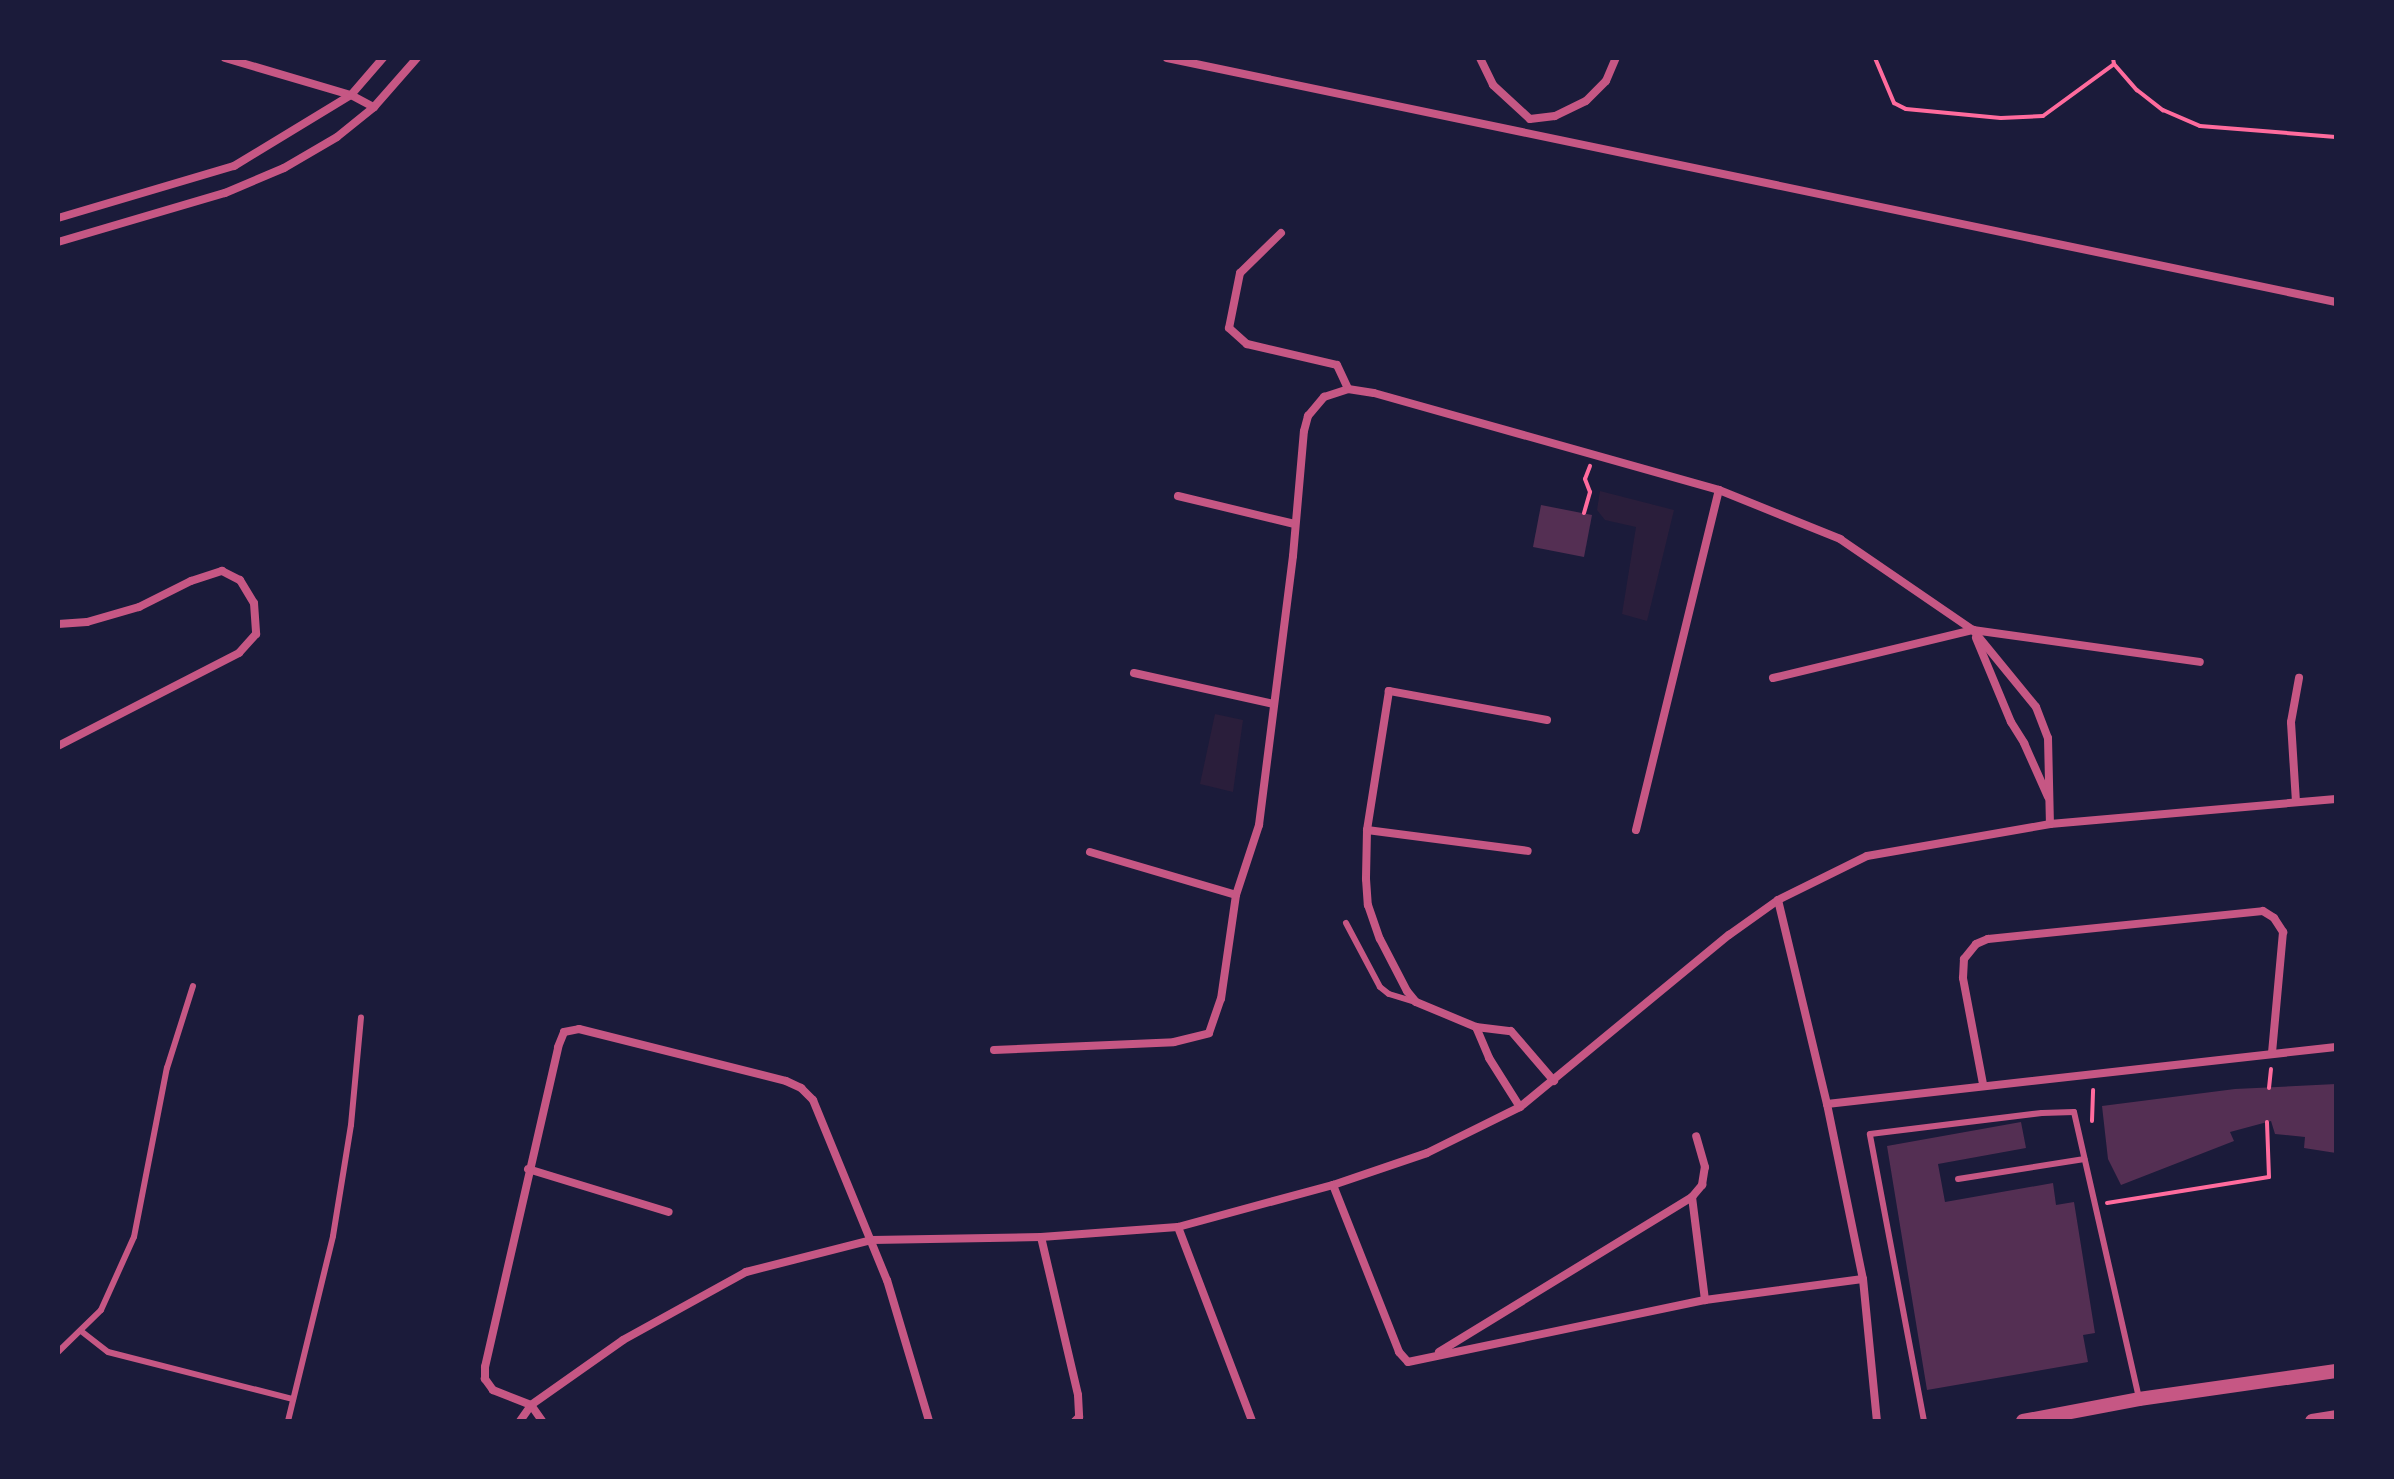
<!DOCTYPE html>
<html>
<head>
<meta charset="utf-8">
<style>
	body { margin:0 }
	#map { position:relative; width:2394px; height:1479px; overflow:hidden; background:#1b1b3a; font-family:Rubik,sans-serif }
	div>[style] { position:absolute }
	.green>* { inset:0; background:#2a1e3b }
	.building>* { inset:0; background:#542f53 }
	.path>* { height:4px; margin:-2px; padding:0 2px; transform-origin:2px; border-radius:2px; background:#ff6b9d }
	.service>* { height:6px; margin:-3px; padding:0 3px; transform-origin:3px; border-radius:3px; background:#c65784 }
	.minor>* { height:8px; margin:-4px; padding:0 4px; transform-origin:4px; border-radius:4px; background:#c65784 }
	.tertiary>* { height:14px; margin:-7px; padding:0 7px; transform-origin:7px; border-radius:7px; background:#c65784 }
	span { translate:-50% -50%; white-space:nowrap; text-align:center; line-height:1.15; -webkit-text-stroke:8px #1b1b3a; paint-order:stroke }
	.frame { position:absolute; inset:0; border:60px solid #1b1b3a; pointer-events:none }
</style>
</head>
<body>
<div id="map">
	<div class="green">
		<div style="clip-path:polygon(1600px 491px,1674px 510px,1647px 621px,1622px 614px,1636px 527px,1605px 520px,1597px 510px)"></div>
		<div style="clip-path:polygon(1215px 714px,1243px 720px,1233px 792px,1200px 784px)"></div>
	</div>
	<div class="building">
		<div style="clip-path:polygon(1541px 505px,1592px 515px,1584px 557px,1533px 547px)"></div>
		<div style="clip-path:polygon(2336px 1084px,2336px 1153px,2304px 1148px,2305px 1137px,2275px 1134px,2271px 1121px,2230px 1132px,2234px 1141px,2121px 1185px,2108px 1159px,2102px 1106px,2235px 1089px)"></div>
		<div style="clip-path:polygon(2021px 1122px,2026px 1148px,1938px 1164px,1945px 1202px,2053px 1183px,2056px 1205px,2074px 1202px,2095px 1333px,2083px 1335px,2088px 1362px,1927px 1390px,1887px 1146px)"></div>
	</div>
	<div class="path">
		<div style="left:1875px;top:58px;width:49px;rotate:67.1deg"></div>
		<div style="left:1894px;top:103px;width:13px;rotate:27deg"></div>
		<div style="left:1906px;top:109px;width:95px;rotate:5.4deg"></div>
		<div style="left:2001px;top:118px;width:42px;rotate:-2.7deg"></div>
		<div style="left:2043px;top:116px;width:88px;rotate:-36.2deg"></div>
		<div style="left:2113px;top:58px;width:6px;rotate:81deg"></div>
		<div style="left:2114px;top:64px;width:35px;rotate:49deg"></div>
		<div style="left:2137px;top:90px;width:33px;rotate:38deg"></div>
		<div style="left:2163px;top:110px;width:40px;rotate:23.4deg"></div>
		<div style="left:2200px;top:126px;width:136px;rotate:4.6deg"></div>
		<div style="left:1584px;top:513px;width:22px;rotate:-74deg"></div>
		<div style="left:1590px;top:492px;width:14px;rotate:-111deg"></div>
		<div style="left:1585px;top:479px;width:14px;rotate:-69deg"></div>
		<div style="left:2269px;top:1088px;width:19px;rotate:-84deg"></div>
		<div style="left:2092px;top:1121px;width:31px;rotate:-88deg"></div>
		<div style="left:2107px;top:1203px;width:164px;rotate:-9.1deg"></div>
		<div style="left:2269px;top:1177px;width:55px;rotate:-92.1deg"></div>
	</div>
	<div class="service">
		<div style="left:1346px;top:923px;width:72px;rotate:62deg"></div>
		<div style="left:1380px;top:987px;width:11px;rotate:38deg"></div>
		<div style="left:1389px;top:994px;width:28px;rotate:17deg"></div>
		<div style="left:1958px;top:1179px;width:128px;rotate:-9deg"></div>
		<div style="left:81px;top:1331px;width:34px;rotate:38deg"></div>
		<div style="left:108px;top:1352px;width:191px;rotate:14.3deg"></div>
		<div style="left:58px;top:1352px;width:60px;rotate:-44.3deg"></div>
		<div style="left:101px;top:1310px;width:80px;rotate:-65.7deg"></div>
		<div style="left:134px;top:1237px;width:172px;rotate:-79deg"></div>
		<div style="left:167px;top:1068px;width:86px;rotate:-72.4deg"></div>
		<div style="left:288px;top:1421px;width:190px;rotate:-76.3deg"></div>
		<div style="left:333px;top:1236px;width:112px;rotate:-80.8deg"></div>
		<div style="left:351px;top:1125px;width:108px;rotate:-84.7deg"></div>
		<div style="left:1924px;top:1421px;width:292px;rotate:-100.7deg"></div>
		<div style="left:1870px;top:1134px;width:173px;rotate:-7deg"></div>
		<div style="left:2042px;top:1113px;width:32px;rotate:-2deg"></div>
		<div style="left:2074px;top:1112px;width:294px;rotate:77.2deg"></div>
	</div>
	<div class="minor">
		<div style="left:225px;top:58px;width:131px;rotate:16.4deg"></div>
		<div style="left:351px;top:95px;width:26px;rotate:28deg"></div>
		<div style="left:1167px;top:58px;width:1194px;rotate:11.79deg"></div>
		<div style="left:1480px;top:58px;width:30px;rotate:64deg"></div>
		<div style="left:1493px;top:85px;width:50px;rotate:42.6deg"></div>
		<div style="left:1530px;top:119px;width:25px;rotate:-7deg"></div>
		<div style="left:1555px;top:116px;width:34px;rotate:-26deg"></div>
		<div style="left:1586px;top:101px;width:28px;rotate:-45deg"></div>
		<div style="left:1606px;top:81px;width:25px;rotate:-67deg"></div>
		<div style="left:58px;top:218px;width:184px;rotate:-16.5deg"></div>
		<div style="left:234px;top:166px;width:137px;rotate:-31.3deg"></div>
		<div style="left:351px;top:95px;width:49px;rotate:-49.1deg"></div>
		<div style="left:1281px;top:233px;width:57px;rotate:135.7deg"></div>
		<div style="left:1240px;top:273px;width:56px;rotate:101.3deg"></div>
		<div style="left:1229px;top:328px;width:24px;rotate:42deg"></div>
		<div style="left:1247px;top:344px;width:92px;rotate:13.1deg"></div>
		<div style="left:1337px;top:365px;width:26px;rotate:65deg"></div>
		<div style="left:58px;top:242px;width:174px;rotate:-16.4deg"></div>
		<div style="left:225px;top:193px;width:64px;rotate:-23deg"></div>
		<div style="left:284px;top:168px;width:61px;rotate:-30.3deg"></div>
		<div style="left:337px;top:137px;width:48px;rotate:-39deg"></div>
		<div style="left:374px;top:107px;width:65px;rotate:-48.7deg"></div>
		<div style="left:1178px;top:496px;width:120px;rotate:13.5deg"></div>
		<div style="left:58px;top:624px;width:29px;rotate:-4deg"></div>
		<div style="left:87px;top:622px;width:54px;rotate:-16.1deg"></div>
		<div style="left:139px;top:607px;width:58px;rotate:-26.6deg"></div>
		<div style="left:191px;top:581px;width:33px;rotate:-18deg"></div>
		<div style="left:222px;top:571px;width:20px;rotate:27deg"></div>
		<div style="left:240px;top:580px;width:27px;rotate:59deg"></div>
		<div style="left:254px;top:603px;width:31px;rotate:86deg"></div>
		<div style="left:256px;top:634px;width:25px;rotate:132deg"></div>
		<div style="left:239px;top:653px;width:203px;rotate:152.8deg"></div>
		<div style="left:1976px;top:638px;width:91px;rotate:67.4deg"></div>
		<div style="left:2011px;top:722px;width:25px;rotate:58deg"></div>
		<div style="left:2024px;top:743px;width:59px;rotate:66deg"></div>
		<div style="left:1134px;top:673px;width:143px;rotate:12.5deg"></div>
		<div style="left:1773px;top:678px;width:206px;rotate:-13.5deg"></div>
		<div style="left:1973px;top:630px;width:229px;rotate:8deg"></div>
		<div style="left:1547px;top:720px;width:161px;rotate:-169.6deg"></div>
		<div style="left:1389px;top:691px;width:141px;rotate:99deg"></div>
		<div style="left:1367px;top:830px;width:49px;rotate:91.2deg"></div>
		<div style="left:1366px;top:879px;width:26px;rotate:86deg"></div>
		<div style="left:1368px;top:905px;width:36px;rotate:71deg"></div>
		<div style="left:1380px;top:939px;width:59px;rotate:62.6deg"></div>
		<div style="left:1407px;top:991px;width:14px;rotate:51deg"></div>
		<div style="left:1416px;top:1002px;width:65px;rotate:22.6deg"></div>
		<div style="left:1476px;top:1027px;width:35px;rotate:7deg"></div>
		<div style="left:1511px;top:1031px;width:66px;rotate:49.3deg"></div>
		<div style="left:2296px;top:802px;width:80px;rotate:-93.6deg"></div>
		<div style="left:2291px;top:722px;width:45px;rotate:-79.7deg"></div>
		<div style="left:1367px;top:830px;width:162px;rotate:7.4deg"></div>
		<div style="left:1636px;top:830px;width:350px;rotate:-76.3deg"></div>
		<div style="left:1090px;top:852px;width:152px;rotate:16.4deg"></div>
		<div style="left:1778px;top:900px;width:210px;rotate:76.5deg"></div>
		<div style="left:1827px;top:1104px;width:179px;rotate:78.4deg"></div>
		<div style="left:1863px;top:1279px;width:143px;rotate:84.4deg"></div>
		<div style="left:1476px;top:1027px;width:34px;rotate:67deg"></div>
		<div style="left:1489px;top:1058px;width:58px;rotate:57.7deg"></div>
		<div style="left:994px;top:1050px;width:180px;rotate:-2.5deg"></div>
		<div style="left:1174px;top:1042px;width:36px;rotate:-14deg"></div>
		<div style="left:1209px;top:1033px;width:36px;rotate:-71deg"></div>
		<div style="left:1221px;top:999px;width:105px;rotate:-81.8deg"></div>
		<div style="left:1236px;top:895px;width:74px;rotate:-71.8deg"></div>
		<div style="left:1259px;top:825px;width:271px;rotate:-82.8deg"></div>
		<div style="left:1293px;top:556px;width:125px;rotate:-85deg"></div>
		<div style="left:1304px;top:431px;width:16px;rotate:-75deg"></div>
		<div style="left:1308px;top:416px;width:25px;rotate:-50deg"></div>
		<div style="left:1324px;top:397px;width:25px;rotate:-18deg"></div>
		<div style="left:1348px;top:389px;width:26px;rotate:9deg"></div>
		<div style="left:1374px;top:393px;width:358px;rotate:15.7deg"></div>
		<div style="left:1719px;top:490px;width:131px;rotate:22deg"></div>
		<div style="left:1840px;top:539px;width:161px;rotate:34.4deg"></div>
		<div style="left:1973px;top:630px;width:99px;rotate:50.7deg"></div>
		<div style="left:2036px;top:707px;width:33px;rotate:69deg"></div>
		<div style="left:2048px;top:738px;width:86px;rotate:88.7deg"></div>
		<div style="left:1983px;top:1084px;width:108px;rotate:-100.7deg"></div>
		<div style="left:1963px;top:978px;width:19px;rotate:-87deg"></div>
		<div style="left:1964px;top:959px;width:19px;rotate:-51deg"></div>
		<div style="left:1976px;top:944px;width:13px;rotate:-23deg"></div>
		<div style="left:1988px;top:939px;width:276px;rotate:-5.8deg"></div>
		<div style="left:2263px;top:911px;width:13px;rotate:32deg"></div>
		<div style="left:2274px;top:918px;width:17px;rotate:57deg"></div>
		<div style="left:2283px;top:932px;width:122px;rotate:95.2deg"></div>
		<div style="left:1827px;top:1104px;width:512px;rotate:-6.39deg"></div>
		<div style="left:528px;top:1169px;width:147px;rotate:17deg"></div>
		<div style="left:1333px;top:1185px;width:180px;rotate:68.4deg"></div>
		<div style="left:1399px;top:1352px;width:13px;rotate:48deg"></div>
		<div style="left:1408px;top:1362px;width:303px;rotate:-11.8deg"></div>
		<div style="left:1705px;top:1300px;width:159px;rotate:-7.6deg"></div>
		<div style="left:1692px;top:1197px;width:104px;rotate:82.8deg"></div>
		<div style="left:1178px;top:1227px;width:208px;rotate:69.1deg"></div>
		<div style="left:1041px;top:1237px;width:162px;rotate:76.8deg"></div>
		<div style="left:1078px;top:1395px;width:22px;rotate:87deg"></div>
		<div style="left:1079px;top:1417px;width:6px;rotate:135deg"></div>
		<div style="left:1439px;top:1352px;width:297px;rotate:-31.5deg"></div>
		<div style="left:1692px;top:1197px;width:16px;rotate:-50deg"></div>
		<div style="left:1702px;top:1185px;width:18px;rotate:-81deg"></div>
		<div style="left:1705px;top:1167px;width:32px;rotate:-106deg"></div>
		<div style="left:531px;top:1405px;width:41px;rotate:-158.5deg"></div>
		<div style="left:493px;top:1390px;width:14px;rotate:-126deg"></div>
		<div style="left:485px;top:1379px;width:12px;rotate:-90deg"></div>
		<div style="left:485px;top:1367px;width:328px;rotate:-77.1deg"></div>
		<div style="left:558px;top:1047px;width:16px;rotate:-68deg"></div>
		<div style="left:564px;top:1032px;width:15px;rotate:-11deg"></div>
		<div style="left:579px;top:1029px;width:213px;rotate:14.1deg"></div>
		<div style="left:786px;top:1081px;width:17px;rotate:25deg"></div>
		<div style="left:801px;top:1088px;width:17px;rotate:45deg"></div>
		<div style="left:813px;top:1100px;width:195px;rotate:67.7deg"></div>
		<div style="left:887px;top:1280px;width:147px;rotate:73.4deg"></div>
		<div style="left:531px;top:1405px;width:19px;rotate:55deg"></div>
		<div style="left:520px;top:1421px;width:19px;rotate:-55deg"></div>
		<div style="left:531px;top:1405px;width:113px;rotate:-35.2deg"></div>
		<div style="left:623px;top:1340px;width:141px;rotate:-28.9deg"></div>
		<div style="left:746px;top:1272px;width:130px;rotate:-14.3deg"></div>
		<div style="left:872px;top:1240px;width:169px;rotate:-1deg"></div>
		<div style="left:1041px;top:1237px;width:137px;rotate:-4.2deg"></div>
		<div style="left:1178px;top:1227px;width:161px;rotate:-15.2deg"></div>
		<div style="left:1333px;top:1185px;width:99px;rotate:-18.8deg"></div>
		<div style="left:1427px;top:1153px;width:104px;rotate:-26.3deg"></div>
		<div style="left:1520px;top:1107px;width:271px;rotate:-39.5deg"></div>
		<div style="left:1729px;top:935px;width:60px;rotate:-35.5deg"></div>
		<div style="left:1778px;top:900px;width:99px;rotate:-26.3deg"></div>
		<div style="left:1867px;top:856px;width:186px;rotate:-9.9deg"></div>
		<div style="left:2050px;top:824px;width:287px;rotate:-5deg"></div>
	</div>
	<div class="tertiary">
		<div style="left:2023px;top:1421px;width:118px;rotate:-10.7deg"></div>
		<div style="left:2139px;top:1399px;width:199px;rotate:-8.1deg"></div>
		<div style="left:2312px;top:1421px;width:24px;rotate:-9deg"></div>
	</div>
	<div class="frame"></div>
</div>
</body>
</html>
